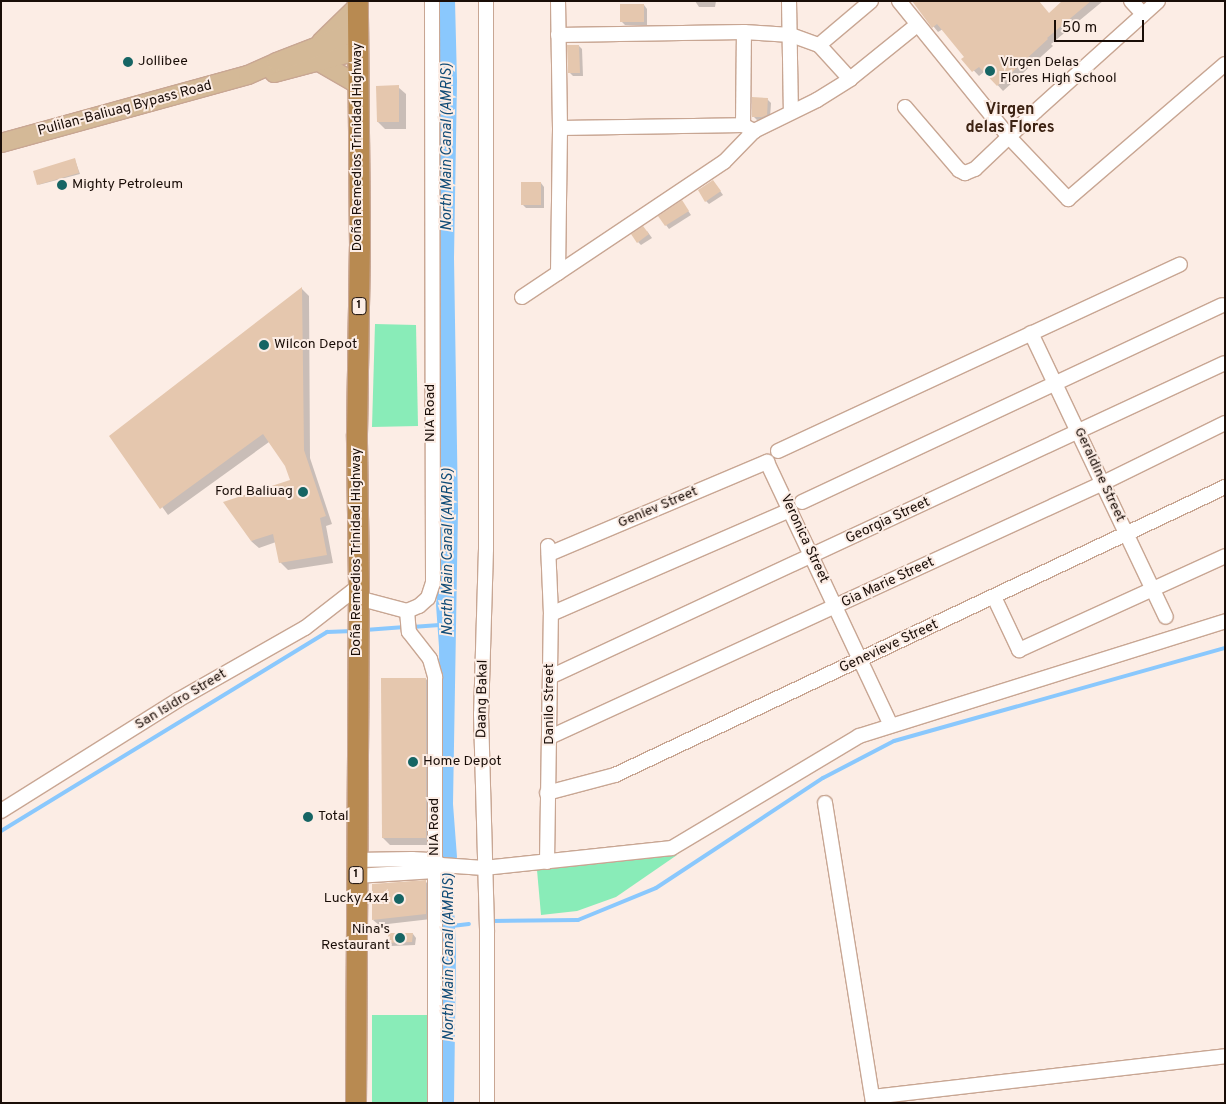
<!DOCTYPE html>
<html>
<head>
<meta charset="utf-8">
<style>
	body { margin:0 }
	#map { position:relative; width:1226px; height:1104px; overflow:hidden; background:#fcede5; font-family:Overpass,sans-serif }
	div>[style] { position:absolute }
	.green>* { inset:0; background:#89ecb8 }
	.water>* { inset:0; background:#8ac8fd }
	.shadow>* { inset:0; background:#0003 }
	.stream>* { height:4px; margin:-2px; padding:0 2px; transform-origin:2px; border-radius:2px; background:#8ac8fd }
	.building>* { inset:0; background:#e5c7ae }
	.roads { filter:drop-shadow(1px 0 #c8a693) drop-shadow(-1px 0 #c8a693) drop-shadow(0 1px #c8a693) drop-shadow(0 -1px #c8a693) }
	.minor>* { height:14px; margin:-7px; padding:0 7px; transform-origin:7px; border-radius:7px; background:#fff }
	.major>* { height:18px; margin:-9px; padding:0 9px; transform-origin:9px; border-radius:9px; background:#d4b997 }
	.highway>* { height:20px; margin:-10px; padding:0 10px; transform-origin:10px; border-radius:10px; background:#b88a51 }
	.dots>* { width:14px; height:14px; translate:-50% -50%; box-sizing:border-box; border:2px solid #fcede5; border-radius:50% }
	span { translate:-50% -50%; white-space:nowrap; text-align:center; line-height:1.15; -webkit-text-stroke:4px #fcede5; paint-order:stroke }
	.shield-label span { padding:1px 4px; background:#fcede5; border:1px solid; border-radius:4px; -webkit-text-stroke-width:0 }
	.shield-label { font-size:12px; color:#190d07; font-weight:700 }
	.poi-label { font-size:14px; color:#190d07 }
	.left { translate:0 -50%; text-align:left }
	.right { translate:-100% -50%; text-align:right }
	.street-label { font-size:14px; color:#190d07 }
	.water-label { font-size:15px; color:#114c77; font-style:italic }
	.quarter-label { font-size:16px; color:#3c2212; font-weight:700 }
	.frame { position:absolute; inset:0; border:2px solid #190d07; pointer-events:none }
	.scale { position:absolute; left:1054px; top:20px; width:90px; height:22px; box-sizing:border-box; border:2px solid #190d07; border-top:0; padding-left:6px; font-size:15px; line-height:18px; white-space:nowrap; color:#190d07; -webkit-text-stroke:4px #fcede5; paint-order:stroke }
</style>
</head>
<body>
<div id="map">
	<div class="green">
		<div style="clip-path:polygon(375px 324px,416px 325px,418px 426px,372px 427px)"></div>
		<div style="clip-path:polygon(677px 855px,616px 897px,577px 911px,541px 915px,537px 870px)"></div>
		<div style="clip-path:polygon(372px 1015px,429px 1015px,429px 1103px,372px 1103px)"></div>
	</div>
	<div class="water">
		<div style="clip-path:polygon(438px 1px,455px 1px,457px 81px,454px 258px,458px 510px,453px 804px,457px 857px,453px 877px,456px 953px,454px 1103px,440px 1103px,441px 839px,439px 647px,436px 605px,438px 583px)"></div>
	</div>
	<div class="shadow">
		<div style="clip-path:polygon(695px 1px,716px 1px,715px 7px,699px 7px)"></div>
		<div style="clip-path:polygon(913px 1px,1049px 14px,1064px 1px,1103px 1px,1051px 44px,1053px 46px,1003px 91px,985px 71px,979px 76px,963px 59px,966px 57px,943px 29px,938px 32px)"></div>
		<div style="clip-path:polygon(644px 5px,647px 9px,647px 25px,625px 25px,621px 21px)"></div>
		<div style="clip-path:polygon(579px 46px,582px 49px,583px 76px,573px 76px,569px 72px)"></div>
		<div style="clip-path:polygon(398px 87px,406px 94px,406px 129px,385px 129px,378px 122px)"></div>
		<div style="clip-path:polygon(767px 99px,771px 103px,770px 118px,757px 120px,753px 116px)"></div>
		<div style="clip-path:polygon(75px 160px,80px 174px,38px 185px)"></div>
		<div style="clip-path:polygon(713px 181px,723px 195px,709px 204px,706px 201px)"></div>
		<div style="clip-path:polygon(541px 183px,544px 187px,544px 208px,526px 208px,522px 204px)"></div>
		<div style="clip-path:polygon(682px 202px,691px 215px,669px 229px,660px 217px)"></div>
		<div style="clip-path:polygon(647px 231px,652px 238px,641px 245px,638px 242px)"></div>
		<div style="clip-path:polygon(302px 289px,309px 296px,310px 458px,332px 524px,326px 526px,333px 563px,288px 570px,280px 562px,276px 542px,259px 548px,251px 541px,292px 481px,286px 465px,269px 442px,168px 515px,111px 436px)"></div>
		<div style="clip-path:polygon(426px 679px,433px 686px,433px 845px,390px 845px,383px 838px)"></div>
		<div style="clip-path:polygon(426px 882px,431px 887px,431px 919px,379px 925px,373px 920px)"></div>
		<div style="clip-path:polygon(413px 934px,416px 938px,415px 945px,391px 946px,388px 943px)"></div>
	</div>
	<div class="stream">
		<div style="left:412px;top:627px;width:31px;rotate:-4deg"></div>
		<div style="left:365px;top:630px;width:40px;rotate:-4.3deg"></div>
		<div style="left:1px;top:831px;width:382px;rotate:-31.4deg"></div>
		<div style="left:327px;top:632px;width:26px;rotate:-2deg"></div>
		<div style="left:491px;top:921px;width:87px;rotate:-0.7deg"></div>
		<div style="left:578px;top:920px;width:84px;rotate:-22.3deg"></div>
		<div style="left:656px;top:888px;width:200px;rotate:-33.4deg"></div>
		<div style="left:823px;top:778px;width:80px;rotate:-27.5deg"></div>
		<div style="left:894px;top:741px;width:344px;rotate:-15.7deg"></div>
		<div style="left:452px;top:926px;width:17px;rotate:-7deg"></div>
	</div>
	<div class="building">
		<div style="clip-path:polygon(912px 1px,1039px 1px,1049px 13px,1062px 1px,1091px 1px,1047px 38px,1048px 39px,997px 86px,979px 67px,972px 72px,961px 59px,964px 57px,937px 24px,932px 28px)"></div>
		<div style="clip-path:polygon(620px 4px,644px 4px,644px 22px,620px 22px)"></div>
		<div style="clip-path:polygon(567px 45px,579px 45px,580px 73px,568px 73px)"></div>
		<div style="clip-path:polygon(399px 85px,399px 122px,377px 122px,376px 86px)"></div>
		<div style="clip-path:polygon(752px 97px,768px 98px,767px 115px,762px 117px,752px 117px)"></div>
		<div style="clip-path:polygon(75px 158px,79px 173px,37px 185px,33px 171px)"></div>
		<div style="clip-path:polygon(713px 180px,721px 191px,705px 202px,698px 190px)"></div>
		<div style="clip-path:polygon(521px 182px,541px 182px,541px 205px,521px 205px)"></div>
		<div style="clip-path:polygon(682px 200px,689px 211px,665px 226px,658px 216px)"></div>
		<div style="clip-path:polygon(643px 226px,649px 234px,637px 243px,631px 234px)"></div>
		<div style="clip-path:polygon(302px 287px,304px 450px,326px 516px,320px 518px,327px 555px,279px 563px,273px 534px,251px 541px,223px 502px,290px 480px,285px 466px,263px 434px,160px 509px,109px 436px)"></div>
		<div style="clip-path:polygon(381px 678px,426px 678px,426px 838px,382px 838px)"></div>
		<div style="clip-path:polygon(426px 880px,426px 914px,372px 920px,372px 884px)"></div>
		<div style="clip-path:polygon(389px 933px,413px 933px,412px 942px,386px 943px)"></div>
	</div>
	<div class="roads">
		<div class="minor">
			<div style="left:486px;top:1px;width:548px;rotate:90deg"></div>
			<div style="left:486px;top:549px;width:165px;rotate:91.7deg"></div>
			<div style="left:481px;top:714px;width:218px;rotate:88.4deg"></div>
			<div style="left:487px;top:932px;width:171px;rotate:90deg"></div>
			<div style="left:789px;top:1px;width:111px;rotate:89deg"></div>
			<div style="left:899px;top:1px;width:175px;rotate:51deg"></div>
			<div style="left:1009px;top:137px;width:86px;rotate:46.4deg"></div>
			<div style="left:1068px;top:199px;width:207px;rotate:-40.7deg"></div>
			<div style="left:1131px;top:1px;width:18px;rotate:47deg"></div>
			<div style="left:558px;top:35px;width:186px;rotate:-0.9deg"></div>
			<div style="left:744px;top:32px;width:47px;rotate:3.7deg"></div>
			<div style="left:791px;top:35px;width:30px;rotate:20deg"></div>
			<div style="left:819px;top:45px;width:46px;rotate:47.6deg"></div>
			<div style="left:819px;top:45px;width:68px;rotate:-40.2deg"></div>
			<div style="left:905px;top:107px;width:83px;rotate:49.4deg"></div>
			<div style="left:959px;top:170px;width:7px;rotate:27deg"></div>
			<div style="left:965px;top:173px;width:11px;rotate:-22deg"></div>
			<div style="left:975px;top:169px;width:84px;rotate:-43.6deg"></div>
			<div style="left:1036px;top:111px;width:164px;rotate:-42deg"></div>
			<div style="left:743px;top:125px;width:93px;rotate:-89.4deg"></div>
			<div style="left:560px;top:128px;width:183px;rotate:-0.9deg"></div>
			<div style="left:743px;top:125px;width:13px;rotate:29deg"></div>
			<div style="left:558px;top:273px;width:145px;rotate:-89.2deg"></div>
			<div style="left:560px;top:128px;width:127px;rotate:-90.9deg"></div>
			<div style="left:522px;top:297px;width:243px;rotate:-33.8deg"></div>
			<div style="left:724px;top:162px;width:43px;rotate:-45.9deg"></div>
			<div style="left:754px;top:131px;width:70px;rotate:-26.2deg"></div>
			<div style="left:817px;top:100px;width:39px;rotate:-32deg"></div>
			<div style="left:850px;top:79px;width:86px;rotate:-38.9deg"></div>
			<div style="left:1031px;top:333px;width:314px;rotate:64.6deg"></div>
			<div style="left:778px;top:451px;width:443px;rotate:-24.9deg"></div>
			<div style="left:802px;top:502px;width:464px;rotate:-25.1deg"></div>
			<div style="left:549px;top:554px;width:237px;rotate:-22.9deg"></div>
			<div style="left:767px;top:462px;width:291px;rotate:64.8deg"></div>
			<div style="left:994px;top:597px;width:59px;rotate:64.7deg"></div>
			<div style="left:1019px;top:650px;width:226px;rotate:-24.5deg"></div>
			<div style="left:358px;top:598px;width:51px;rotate:14.9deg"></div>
			<div style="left:407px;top:611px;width:13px;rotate:-23deg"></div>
			<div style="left:419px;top:606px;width:12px;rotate:-42deg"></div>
			<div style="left:428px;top:598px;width:16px;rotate:-72deg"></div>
			<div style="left:433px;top:583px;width:582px;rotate:-90.1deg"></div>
			<div style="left:407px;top:611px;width:21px;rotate:85deg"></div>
			<div style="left:409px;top:632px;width:34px;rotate:52deg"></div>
			<div style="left:430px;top:659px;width:19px;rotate:74deg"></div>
			<div style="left:435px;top:677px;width:426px;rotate:90deg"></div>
			<div style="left:551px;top:614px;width:261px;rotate:-23.5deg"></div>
			<div style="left:550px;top:677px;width:744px;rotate:-24.95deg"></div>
			<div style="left:550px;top:737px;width:609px;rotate:-24.67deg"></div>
			<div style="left:1103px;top:483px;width:136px;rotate:-26.2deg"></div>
			<div style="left:547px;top:793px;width:70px;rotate:-14.8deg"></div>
			<div style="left:615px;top:775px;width:675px;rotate:-25.27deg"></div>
			<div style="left:825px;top:803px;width:304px;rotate:80.9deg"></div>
			<div style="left:1px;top:811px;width:209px;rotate:-32.1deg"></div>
			<div style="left:178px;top:700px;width:146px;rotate:-29.6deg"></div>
			<div style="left:305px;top:628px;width:68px;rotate:-37.9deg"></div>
			<div style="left:356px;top:860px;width:56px;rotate:-1deg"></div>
			<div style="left:412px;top:859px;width:22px;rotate:3deg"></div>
			<div style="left:434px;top:860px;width:9px;rotate:36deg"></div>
			<div style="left:441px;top:865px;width:43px;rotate:4deg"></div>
			<div style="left:484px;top:868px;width:189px;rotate:-6.1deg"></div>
			<div style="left:672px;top:848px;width:218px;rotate:-30.9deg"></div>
			<div style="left:859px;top:736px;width:384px;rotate:-17.4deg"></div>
			<div style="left:547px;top:862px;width:248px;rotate:-89.1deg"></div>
			<div style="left:551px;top:614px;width:68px;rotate:-92.5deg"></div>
			<div style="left:356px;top:876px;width:79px;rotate:-3.6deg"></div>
			<div style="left:435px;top:871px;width:8px;rotate:-40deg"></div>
			<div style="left:873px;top:1097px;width:354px;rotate:-6.6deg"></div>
		</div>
		<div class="major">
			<div style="left:321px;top:42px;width:52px;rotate:-44.2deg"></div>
			<div style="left:319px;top:62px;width:44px;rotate:30.1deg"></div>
			<div style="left:274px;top:73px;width:86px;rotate:-14.8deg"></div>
			<div style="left:1px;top:143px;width:256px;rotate:-15.4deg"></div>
			<div style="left:248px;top:75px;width:32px;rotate:-24deg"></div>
			<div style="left:277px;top:62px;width:86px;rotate:-21.2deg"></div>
		</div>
		<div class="highway">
			<div style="left:356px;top:1103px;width:517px;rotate:-89.67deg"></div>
			<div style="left:359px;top:586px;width:152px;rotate:-90.8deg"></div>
			<div style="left:357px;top:434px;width:188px;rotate:-89.1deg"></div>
			<div style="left:360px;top:246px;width:245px;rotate:-90.5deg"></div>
		</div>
	</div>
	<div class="dots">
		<div style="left:128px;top:62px;background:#166564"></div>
		<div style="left:990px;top:71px;background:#166564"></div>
		<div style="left:62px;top:185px;background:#166564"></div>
		<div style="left:264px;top:345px;background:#166564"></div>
		<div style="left:303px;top:492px;background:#166564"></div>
		<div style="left:413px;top:762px;background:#166564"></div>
		<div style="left:308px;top:817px;background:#166564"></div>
		<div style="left:399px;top:899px;background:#166564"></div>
		<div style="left:400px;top:938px;background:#166564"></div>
	</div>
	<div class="shield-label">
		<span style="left:359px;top:306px">1</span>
		<span style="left:356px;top:875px">1</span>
	</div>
	<div class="poi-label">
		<span class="left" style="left:138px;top:62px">Jollibee</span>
		<span class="left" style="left:1000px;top:71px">Virgen Delas<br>Flores High School</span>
		<span class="left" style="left:72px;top:185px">Mighty Petroleum</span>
		<span class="left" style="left:274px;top:345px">Wilcon Depot</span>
		<span class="right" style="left:293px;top:492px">Ford Baliuag</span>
		<span class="left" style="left:423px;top:762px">Home Depot</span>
		<span class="left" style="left:318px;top:817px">Total</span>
		<span class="right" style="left:389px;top:899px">Lucky 4x4</span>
		<span class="right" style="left:390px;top:938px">Nina's<br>Restaurant</span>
	</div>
	<div class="street-label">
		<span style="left:125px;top:109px;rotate:-15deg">Pulilan-Baliuag Bypass Road</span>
		<span style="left:358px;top:147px;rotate:-90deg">Doña Remedios Trinidad Highway</span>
		<span style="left:431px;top:413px;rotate:-90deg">NIA Road</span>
		<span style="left:1099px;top:475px;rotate:65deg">Geraldine Street</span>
		<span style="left:658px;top:508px;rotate:-23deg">Geniev Street</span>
		<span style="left:888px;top:521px;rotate:-25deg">Georgia Street</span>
		<span style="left:804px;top:539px;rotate:65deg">Veronica Street</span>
		<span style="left:357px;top:552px;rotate:-90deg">Doña Remedios Trinidad Highway</span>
		<span style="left:888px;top:583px;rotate:-25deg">Gia Marie Street</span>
		<span style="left:889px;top:647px;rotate:-25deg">Genevieve Street</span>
		<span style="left:483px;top:699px;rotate:-89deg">Daang Bakal</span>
		<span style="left:181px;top:700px;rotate:-31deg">San Isidro Street</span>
		<span style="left:550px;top:704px;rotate:-90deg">Danilo Street</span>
		<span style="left:435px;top:827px;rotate:-90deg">NIA Road</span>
	</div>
	<div class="water-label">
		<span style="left:448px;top:147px;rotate:-90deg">North Main Canal (AMRIS)</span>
		<span style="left:449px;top:552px;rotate:-90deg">North Main Canal (AMRIS)</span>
		<span style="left:450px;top:957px;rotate:-90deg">North Main Canal (AMRIS)</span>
	</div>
	<div class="quarter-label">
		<span style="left:1010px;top:119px">Virgen<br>delas Flores</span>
	</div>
	<div class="frame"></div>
	<div class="scale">50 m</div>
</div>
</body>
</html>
